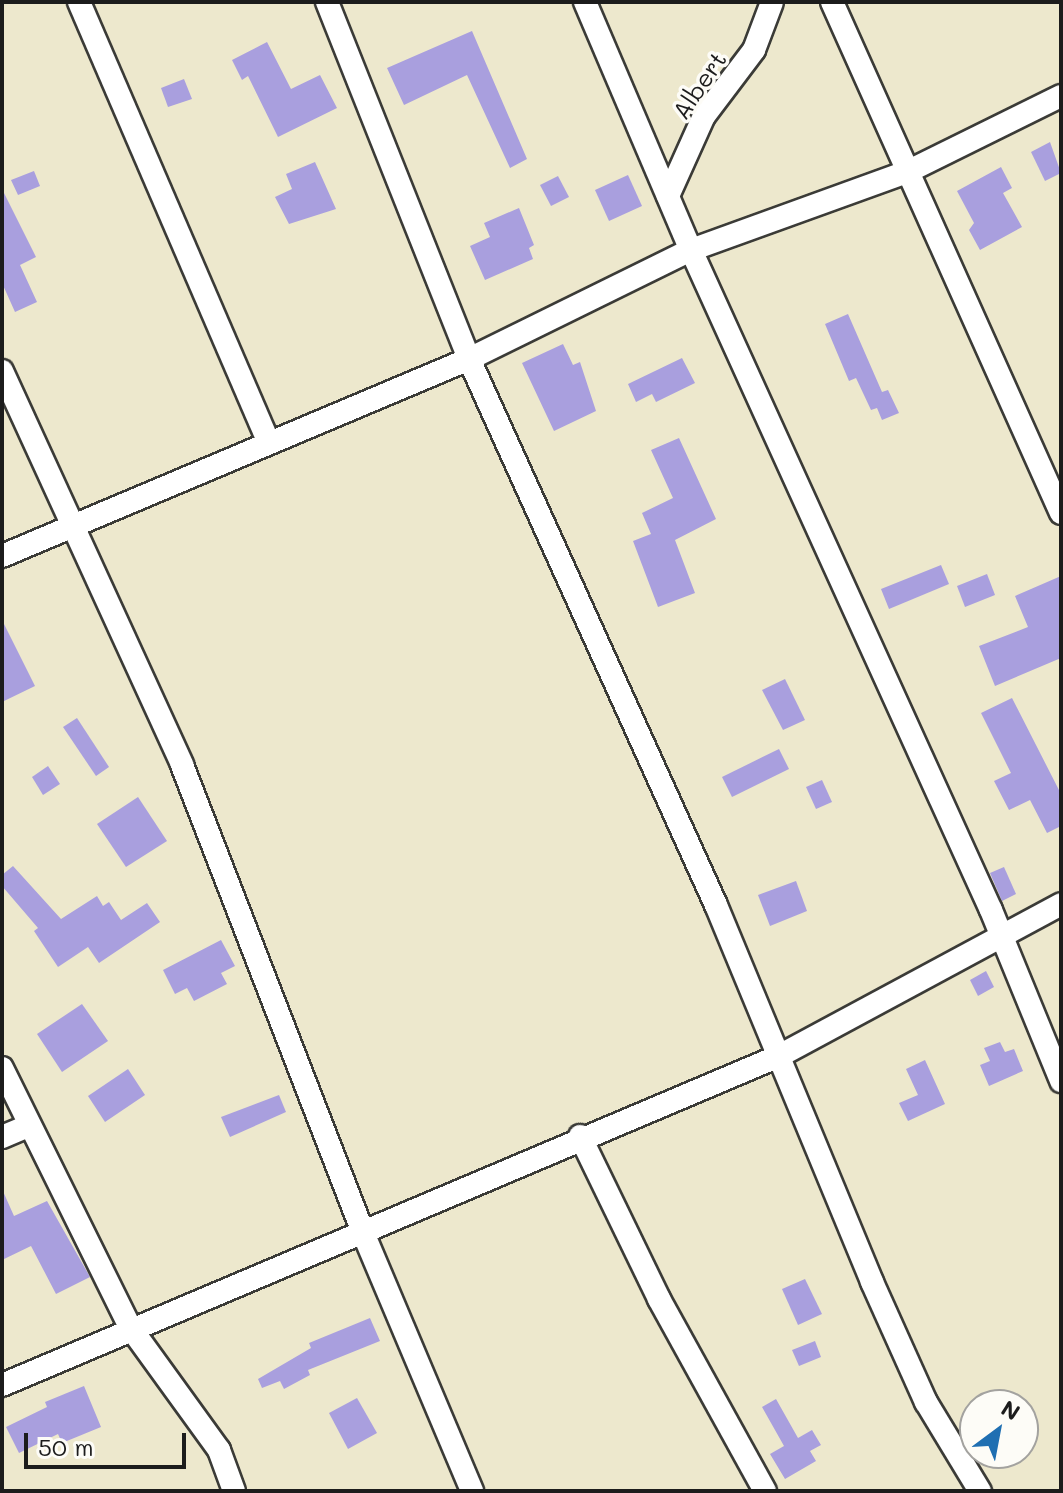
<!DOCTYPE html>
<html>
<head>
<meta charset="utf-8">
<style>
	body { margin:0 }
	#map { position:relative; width:1063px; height:1493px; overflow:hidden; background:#ede8cd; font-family:Mali,sans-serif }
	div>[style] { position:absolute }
	.building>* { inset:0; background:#a99fde }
	.roads { filter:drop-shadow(2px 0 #3b3b37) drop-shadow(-2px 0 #3b3b37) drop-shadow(0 2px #3b3b37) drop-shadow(0 -2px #3b3b37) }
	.minor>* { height:22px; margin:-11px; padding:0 11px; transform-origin:11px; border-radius:11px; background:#fff }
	span { translate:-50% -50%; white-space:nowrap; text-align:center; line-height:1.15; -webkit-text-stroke:7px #fdfcf7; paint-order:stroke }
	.street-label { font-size:24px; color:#1c1c1c }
	.frame { position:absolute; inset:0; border:4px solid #1c1c1c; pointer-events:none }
	.north { position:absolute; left:959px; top:1389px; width:80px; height:80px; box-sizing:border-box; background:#fdfcf7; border:2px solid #a3a29f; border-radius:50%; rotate:32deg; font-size:22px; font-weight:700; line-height:32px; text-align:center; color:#1c1c1c }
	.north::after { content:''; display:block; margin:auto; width:28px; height:36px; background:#1f6fb2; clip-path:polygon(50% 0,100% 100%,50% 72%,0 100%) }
	.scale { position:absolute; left:24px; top:1433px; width:162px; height:36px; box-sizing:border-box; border:4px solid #1c1c1c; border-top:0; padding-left:10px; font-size:24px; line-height:28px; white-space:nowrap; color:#1c1c1c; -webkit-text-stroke:6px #fdfcf7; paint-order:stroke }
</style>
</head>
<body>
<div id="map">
	<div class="building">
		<div style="clip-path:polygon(472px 31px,527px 159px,510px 168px,467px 75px,404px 105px,387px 68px)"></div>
		<div style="clip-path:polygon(267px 42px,291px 89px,320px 75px,337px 108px,278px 137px,248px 76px,242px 80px,232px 60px)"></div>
		<div style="clip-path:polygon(184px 79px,192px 99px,168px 107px,161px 88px)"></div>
		<div style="clip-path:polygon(1050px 142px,1061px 173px,1045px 181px,1031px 152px)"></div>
		<div style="clip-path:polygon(315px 162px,336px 209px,289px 224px,275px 197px,292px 189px,286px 174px)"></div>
		<div style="clip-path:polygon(1001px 167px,1012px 188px,1003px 193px,1022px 227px,980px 250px,969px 230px,974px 223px,957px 191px)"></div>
		<div style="clip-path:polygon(34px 171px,40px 186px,18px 195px,11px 180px)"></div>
		<div style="clip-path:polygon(628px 175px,642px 206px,609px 221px,595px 190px)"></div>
		<div style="clip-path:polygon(558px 176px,569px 197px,551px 206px,540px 185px)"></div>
		<div style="clip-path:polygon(2px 189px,36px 257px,20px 265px,37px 302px,15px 312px,2px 283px)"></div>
		<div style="clip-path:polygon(519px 208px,534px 245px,529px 248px,533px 259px,485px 280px,470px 246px,490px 237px,484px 223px)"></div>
		<div style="clip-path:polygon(848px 314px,882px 392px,888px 390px,899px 413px,882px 420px,877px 408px,871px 410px,856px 378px,849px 381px,825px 324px)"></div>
		<div style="clip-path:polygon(563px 344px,573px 365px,580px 362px,596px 411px,554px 431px,522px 363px)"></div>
		<div style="clip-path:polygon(682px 358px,695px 383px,656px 402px,652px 394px,636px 402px,628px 384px)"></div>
		<div style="clip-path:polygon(679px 438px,716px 519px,675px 540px,695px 593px,658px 607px,633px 541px,651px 534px,642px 513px,673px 498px,651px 450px)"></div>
		<div style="clip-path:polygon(941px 565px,949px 584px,889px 609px,881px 589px)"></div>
		<div style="clip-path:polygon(987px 574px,995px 595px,965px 607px,957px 586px)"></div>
		<div style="clip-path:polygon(1061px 576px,1061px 658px,995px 686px,979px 646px,1028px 627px,1015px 596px)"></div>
		<div style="clip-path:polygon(2px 620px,35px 686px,2px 702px)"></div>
		<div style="clip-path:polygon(785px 679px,805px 720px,783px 730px,762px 690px)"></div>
		<div style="clip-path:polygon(1012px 698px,1061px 794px,1061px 826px,1047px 833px,1030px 800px,1009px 810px,994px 781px,1011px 773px,981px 713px)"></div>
		<div style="clip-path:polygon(77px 718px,109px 767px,96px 776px,63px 727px)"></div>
		<div style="clip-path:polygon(779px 749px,789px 769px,732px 797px,722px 777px)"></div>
		<div style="clip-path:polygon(48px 766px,60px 784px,43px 795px,32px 777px)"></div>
		<div style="clip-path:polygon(822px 780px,832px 802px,816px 809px,806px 787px)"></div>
		<div style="clip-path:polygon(138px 797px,167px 841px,126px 867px,97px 824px)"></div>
		<div style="clip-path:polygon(13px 866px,61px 919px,97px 896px,103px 906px,109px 902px,121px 920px,147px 903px,160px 922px,99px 963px,88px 947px,58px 967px,34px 931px,38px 928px,2px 886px,2px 875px)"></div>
		<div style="clip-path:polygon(1004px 867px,1016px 894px,1002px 901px,990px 873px)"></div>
		<div style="clip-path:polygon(796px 881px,807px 911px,770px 926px,758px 895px)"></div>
		<div style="clip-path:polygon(221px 940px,235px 966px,221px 973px,227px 984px,194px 1001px,187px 988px,175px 994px,163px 970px)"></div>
		<div style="clip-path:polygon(986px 971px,994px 987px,978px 996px,970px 980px)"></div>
		<div style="clip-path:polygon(82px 1004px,108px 1041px,62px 1072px,37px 1034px)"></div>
		<div style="clip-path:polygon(1000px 1042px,1005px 1052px,1014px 1049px,1023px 1071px,989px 1086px,980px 1065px,990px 1061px,984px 1048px)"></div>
		<div style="clip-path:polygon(925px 1060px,945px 1104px,908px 1121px,899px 1103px,918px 1095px,906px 1069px)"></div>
		<div style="clip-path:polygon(128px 1069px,145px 1095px,105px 1122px,88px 1096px)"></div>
		<div style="clip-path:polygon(279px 1095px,286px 1112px,230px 1137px,221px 1117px)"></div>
		<div style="clip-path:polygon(2px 1189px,14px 1216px,47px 1201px,90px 1277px,56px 1294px,31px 1246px,2px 1260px)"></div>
		<div style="clip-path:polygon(805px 1279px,822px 1314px,798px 1325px,782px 1289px)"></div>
		<div style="clip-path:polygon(370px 1318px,380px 1341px,308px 1370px,310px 1375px,284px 1389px,280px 1381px,262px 1388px,258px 1379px,311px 1348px,309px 1343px)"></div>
		<div style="clip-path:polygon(815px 1341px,821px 1357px,799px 1366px,792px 1350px)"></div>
		<div style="clip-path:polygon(84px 1386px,101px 1427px,62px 1443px,58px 1434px,19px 1453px,6px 1427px,47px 1407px,45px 1402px)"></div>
		<div style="clip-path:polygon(357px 1398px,377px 1433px,348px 1449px,329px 1413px)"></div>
		<div style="clip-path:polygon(776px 1399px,798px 1438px,812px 1430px,821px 1445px,810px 1451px,816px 1461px,785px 1479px,770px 1454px,784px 1446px,762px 1407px)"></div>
	</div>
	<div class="roads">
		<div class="minor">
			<div style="left:79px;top:2px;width:480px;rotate:66.7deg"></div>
			<div style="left:327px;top:2px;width:384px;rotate:68.3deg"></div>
			<div style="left:469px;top:359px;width:599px;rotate:65.66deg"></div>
			<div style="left:716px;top:905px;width:408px;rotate:67.5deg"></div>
			<div style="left:872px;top:1282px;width:132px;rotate:65.8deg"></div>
			<div style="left:926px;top:1402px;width:104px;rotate:58.8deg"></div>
			<div style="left:585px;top:2px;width:270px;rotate:66.9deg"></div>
			<div style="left:691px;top:250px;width:725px;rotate:65.56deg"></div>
			<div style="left:991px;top:910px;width:185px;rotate:67.7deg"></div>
			<div style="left:832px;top:2px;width:560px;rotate:65.86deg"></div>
			<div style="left:668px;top:196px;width:88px;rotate:-65.8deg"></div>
			<div style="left:704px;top:116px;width:83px;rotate:-52.9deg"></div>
			<div style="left:754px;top:50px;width:51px;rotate:-69.4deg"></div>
			<div style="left:2px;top:371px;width:433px;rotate:65.4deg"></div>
			<div style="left:182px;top:765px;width:504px;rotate:68.83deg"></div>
			<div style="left:364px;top:1235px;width:278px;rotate:67.1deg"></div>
			<div style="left:2px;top:556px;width:507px;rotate:-22.87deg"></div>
			<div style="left:469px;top:359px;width:247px;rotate:-26.2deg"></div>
			<div style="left:691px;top:250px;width:232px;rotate:-19.9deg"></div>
			<div style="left:909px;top:171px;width:169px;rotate:-26.3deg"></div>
			<div style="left:2px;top:1068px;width:289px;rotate:63.7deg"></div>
			<div style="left:130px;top:1327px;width:152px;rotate:54.1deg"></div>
			<div style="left:219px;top:1450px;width:44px;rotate:69.9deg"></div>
			<div style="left:580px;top:1136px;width:181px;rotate:64.1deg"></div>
			<div style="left:659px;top:1299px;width:219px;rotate:61.1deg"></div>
			<div style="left:2px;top:1137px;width:30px;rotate:-23deg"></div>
			<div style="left:2px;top:1385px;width:844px;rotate:-22.95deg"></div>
			<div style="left:779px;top:1056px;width:320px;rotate:-28.3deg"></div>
		</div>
	</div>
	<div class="street-label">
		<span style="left:699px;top:85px;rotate:-56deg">Albert</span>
	</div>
	<div class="frame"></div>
	<div class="north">N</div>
	<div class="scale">50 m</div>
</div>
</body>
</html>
